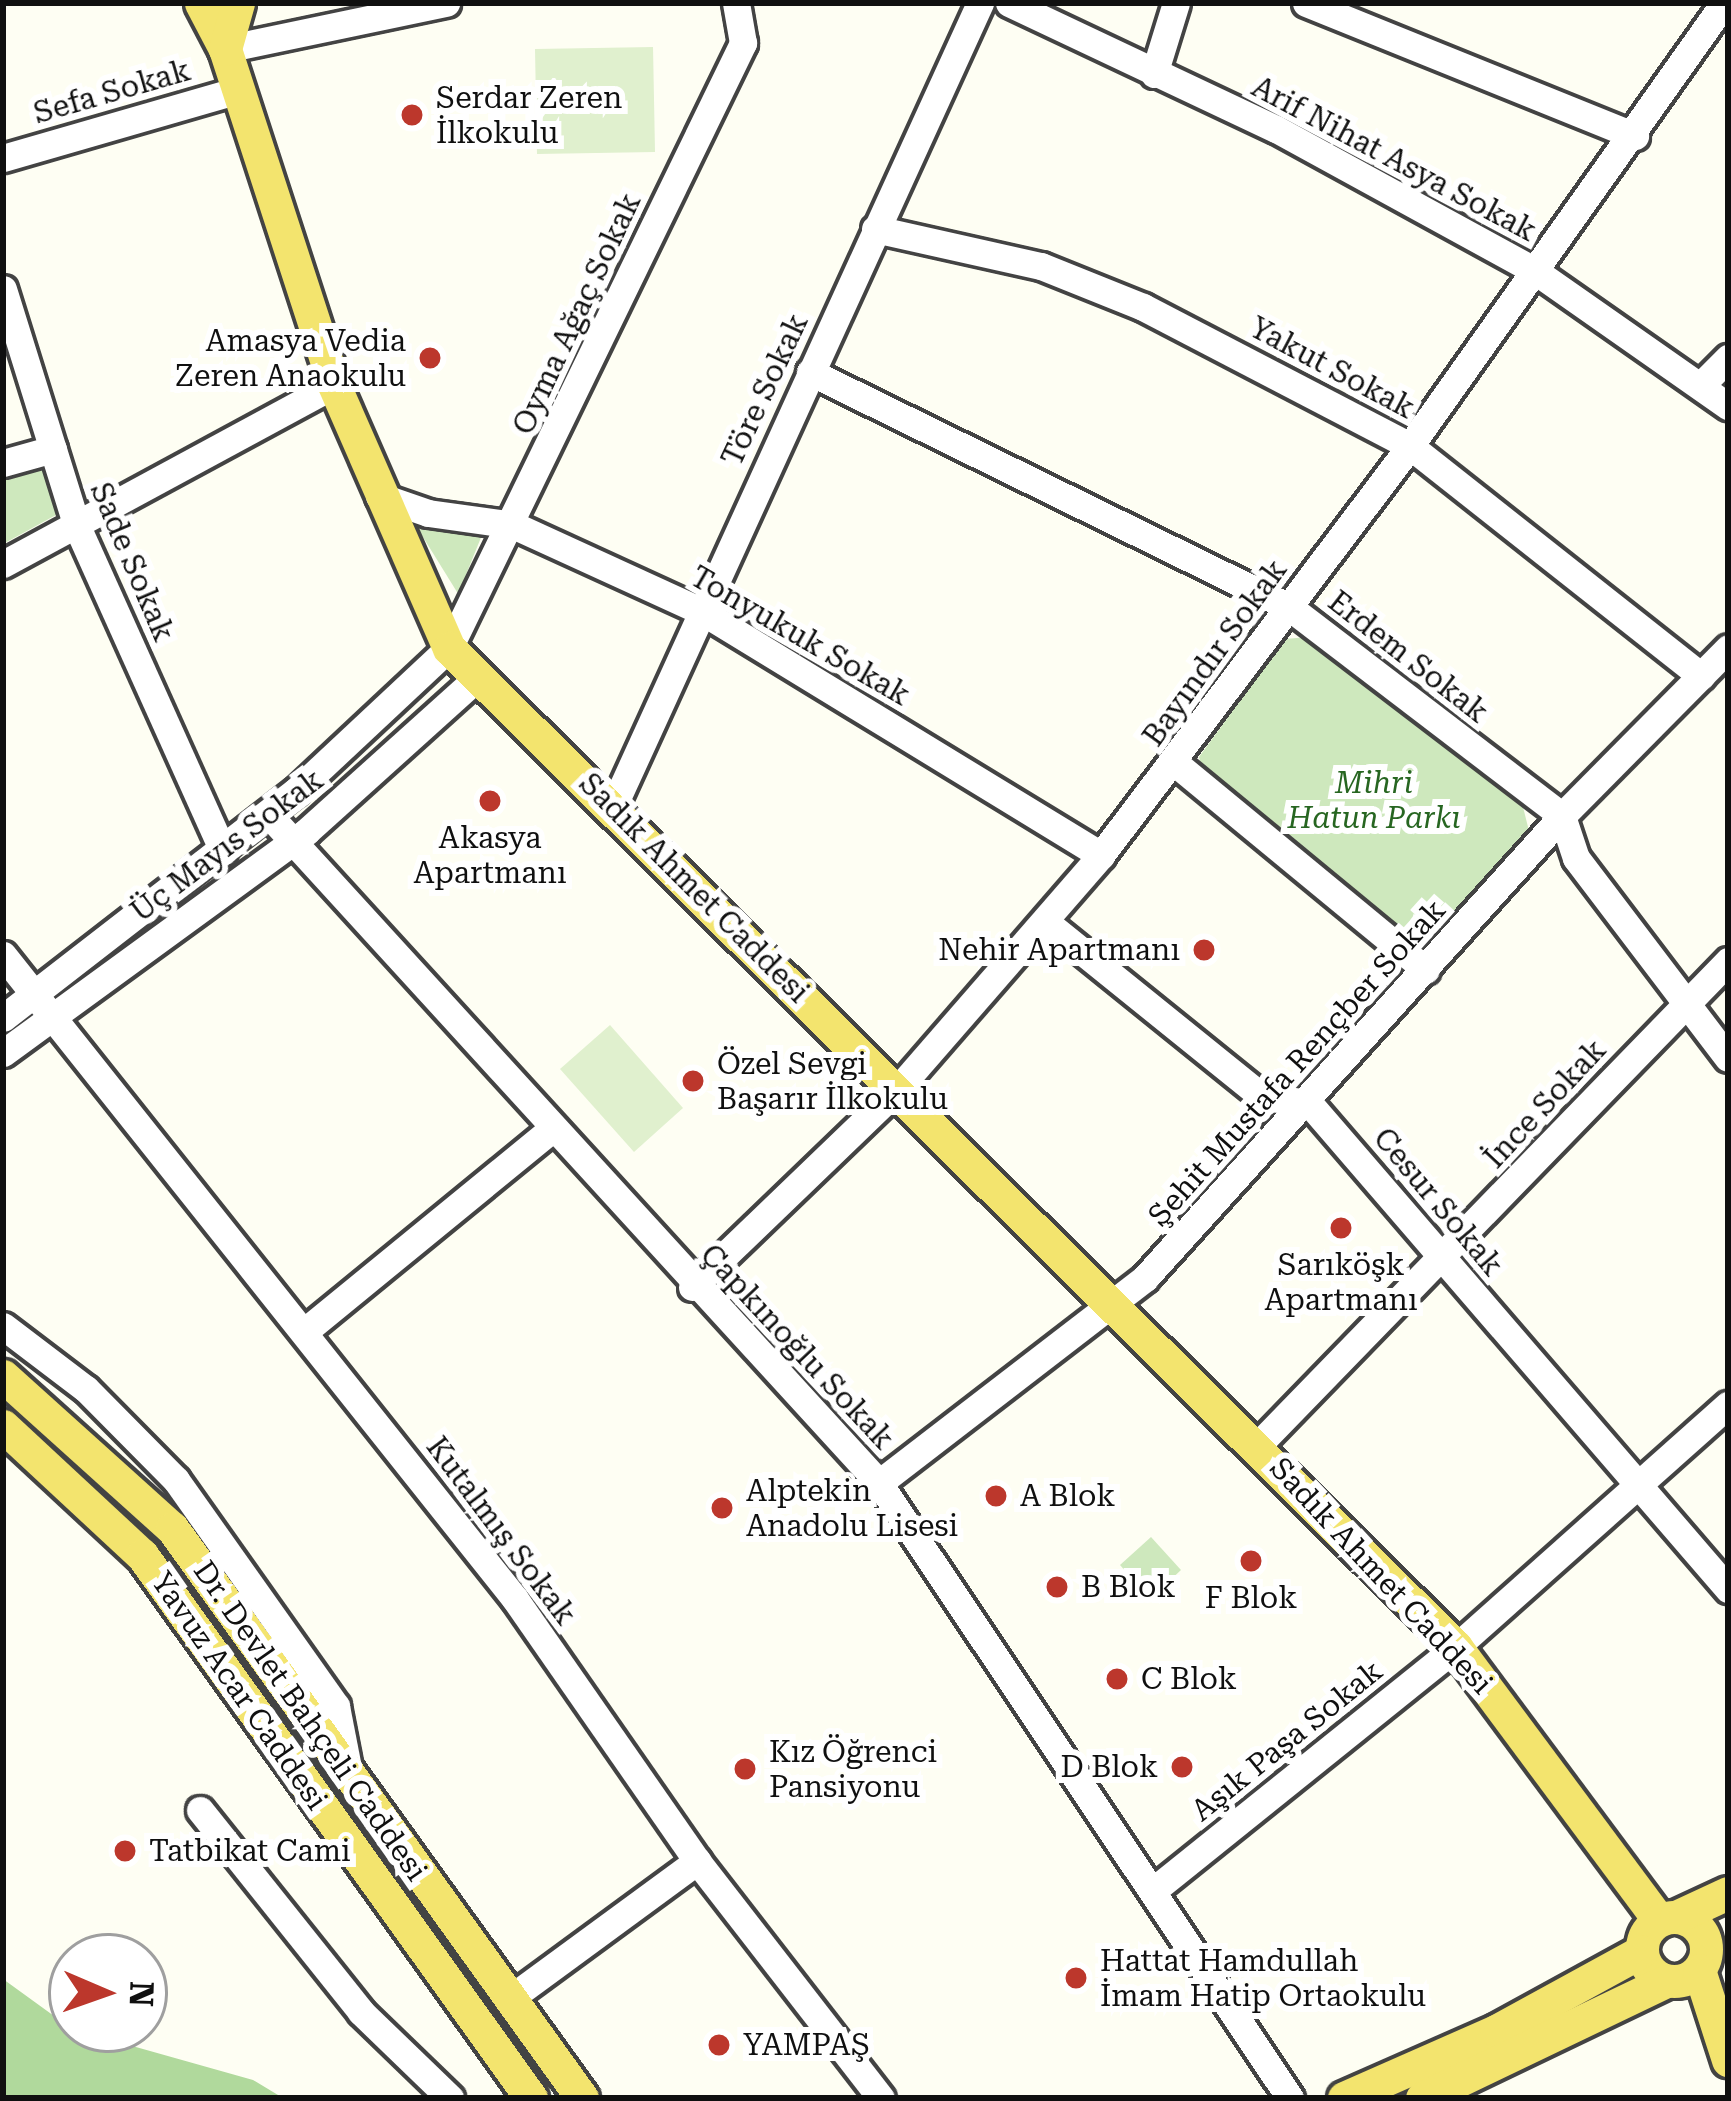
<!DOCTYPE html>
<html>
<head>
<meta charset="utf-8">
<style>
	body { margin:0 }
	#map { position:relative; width:1731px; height:2101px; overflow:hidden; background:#fefef3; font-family:"Roboto Serif",serif }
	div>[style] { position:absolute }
	.green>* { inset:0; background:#cee8bd }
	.forest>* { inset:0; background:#b0d99c }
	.pitch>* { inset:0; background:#e0f0ce }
	.roads { filter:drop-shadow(3px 0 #434343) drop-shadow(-3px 0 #434343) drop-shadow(0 3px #434343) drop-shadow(0 -3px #434343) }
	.minor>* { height:27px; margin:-13.5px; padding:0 13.5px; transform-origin:13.5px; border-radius:13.5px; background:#fff }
	.major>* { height:33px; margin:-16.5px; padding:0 16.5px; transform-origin:16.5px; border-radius:16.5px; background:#f3e46e }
	.major>.ring { margin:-16.5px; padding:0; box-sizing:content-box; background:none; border:33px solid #f3e46e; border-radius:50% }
	.dots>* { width:33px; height:33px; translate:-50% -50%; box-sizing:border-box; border:6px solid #fff; border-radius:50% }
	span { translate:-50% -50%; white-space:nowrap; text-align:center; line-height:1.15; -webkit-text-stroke:12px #fff; paint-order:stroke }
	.street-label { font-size:30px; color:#101010 }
	.poi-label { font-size:30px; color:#101010 }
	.left { translate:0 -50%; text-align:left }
	.right { translate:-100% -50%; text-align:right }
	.park-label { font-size:30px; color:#276621; font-style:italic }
	.frame { position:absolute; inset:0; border:6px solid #101010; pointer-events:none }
	.north { position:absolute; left:48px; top:1933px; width:120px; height:120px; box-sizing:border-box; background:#fff; border:3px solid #9f9f9f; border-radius:50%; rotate:92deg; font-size:33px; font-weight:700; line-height:48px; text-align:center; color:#101010 }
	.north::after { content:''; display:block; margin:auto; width:42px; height:54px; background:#bc372c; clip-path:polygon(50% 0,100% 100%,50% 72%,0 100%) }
</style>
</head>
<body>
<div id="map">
	<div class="green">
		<div style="clip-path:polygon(45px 458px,56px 515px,3px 544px,3px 472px)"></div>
		<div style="clip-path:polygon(418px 529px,482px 535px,459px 592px,457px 592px)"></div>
		<div style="clip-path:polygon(1308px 637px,1523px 807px,1529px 831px,1433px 934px,1412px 942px,1203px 773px,1199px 757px,1285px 639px)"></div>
		<div style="clip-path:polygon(1151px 1537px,1181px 1570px,1150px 1599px,1120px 1565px)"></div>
	</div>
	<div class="forest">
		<div style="clip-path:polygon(3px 1979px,72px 2029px,253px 2080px,283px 2098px,3px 2098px)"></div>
	</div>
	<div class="pitch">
		<div style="clip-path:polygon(653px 47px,655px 152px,537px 154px,535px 49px)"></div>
		<div style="clip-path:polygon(610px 1025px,683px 1108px,634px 1152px,560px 1069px)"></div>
	</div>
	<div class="roads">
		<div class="minor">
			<div style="left:1009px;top:3px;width:295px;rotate:25.3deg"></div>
			<div style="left:1276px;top:129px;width:295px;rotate:28.7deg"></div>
			<div style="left:1535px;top:271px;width:236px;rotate:35deg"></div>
			<div style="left:1306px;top:3px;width:355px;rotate:22deg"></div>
			<div style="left:225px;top:49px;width:226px;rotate:-11.8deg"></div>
			<div style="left:1154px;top:74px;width:74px;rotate:-72.8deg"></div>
			<div style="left:3px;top:158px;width:246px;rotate:-16.1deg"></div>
			<div style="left:875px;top:229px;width:170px;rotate:12.6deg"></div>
			<div style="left:1041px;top:266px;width:110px;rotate:21.9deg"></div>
			<div style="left:1143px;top:307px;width:301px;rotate:27.5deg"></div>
			<div style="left:1410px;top:446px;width:371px;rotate:38.3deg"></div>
			<div style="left:3px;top:289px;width:246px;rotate:72.7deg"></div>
			<div style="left:76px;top:524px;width:359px;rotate:65.8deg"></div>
			<div style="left:810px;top:372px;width:534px;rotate:26.13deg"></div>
			<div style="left:1289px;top:607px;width:344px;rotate:37.4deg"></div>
			<div style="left:1562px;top:816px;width:44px;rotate:71.6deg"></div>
			<div style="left:1576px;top:858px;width:251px;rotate:52.8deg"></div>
			<div style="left:1702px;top:384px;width:37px;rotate:-45deg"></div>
			<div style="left:3px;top:463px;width:52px;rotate:-15.6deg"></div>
			<div style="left:379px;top:496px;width:52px;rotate:19.1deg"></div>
			<div style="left:428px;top:513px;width:86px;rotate:8deg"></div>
			<div style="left:513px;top:525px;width:207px;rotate:24.6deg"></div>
			<div style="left:701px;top:611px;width:469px;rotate:31.4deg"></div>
			<div style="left:3px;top:564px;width:376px;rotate:-28.4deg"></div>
			<div style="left:1175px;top:763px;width:325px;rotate:39.5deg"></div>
			<div style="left:614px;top:805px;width:882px;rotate:-65.47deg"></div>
			<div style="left:268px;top:814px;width:906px;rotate:47.59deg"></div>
			<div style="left:879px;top:1483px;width:740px;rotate:56.25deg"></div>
			<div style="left:1047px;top:923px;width:277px;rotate:38.9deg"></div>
			<div style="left:1263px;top:1097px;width:46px;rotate:7.4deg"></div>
			<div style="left:1309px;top:1103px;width:642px;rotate:49.23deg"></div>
			<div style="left:3px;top:955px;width:823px;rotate:51.51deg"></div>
			<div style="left:515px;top:1599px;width:319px;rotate:55.2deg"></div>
			<div style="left:697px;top:1861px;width:300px;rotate:52.2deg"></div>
			<div style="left:3px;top:1018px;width:371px;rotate:-37.8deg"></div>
			<div style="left:296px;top:791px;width:209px;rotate:-43.1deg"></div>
			<div style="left:449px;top:648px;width:673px;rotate:-64.08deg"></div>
			<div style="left:743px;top:43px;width:41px;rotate:-99.9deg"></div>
			<div style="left:3px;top:1053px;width:376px;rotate:-36.1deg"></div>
			<div style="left:307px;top:831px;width:230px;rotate:-42deg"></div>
			<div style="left:692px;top:1287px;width:283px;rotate:-43.9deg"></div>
			<div style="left:896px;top:1091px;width:313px;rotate:-49deg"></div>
			<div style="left:1101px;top:855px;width:513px;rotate:-52.93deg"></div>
			<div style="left:1410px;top:446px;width:543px;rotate:-54.67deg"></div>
			<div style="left:3px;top:1326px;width:104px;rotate:37.2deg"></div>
			<div style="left:86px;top:1389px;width:128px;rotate:45.3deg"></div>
			<div style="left:176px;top:1480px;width:277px;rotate:54.7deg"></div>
			<div style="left:336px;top:1706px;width:63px;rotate:79deg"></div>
			<div style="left:305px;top:1331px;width:319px;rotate:-39.3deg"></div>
			<div style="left:1257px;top:1446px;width:676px;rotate:-45.84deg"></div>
			<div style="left:879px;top:1483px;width:336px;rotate:-37.6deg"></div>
			<div style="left:1145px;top:1278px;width:622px;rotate:-47.93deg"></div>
			<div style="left:1562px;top:816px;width:236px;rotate:-45.3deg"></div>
			<div style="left:200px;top:1810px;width:258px;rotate:51.4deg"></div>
			<div style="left:361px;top:2012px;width:124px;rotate:44deg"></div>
			<div style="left:1155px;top:1889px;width:386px;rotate:-38.8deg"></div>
			<div style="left:1456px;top:1647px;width:364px;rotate:-41.7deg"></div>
			<div style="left:508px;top:2000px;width:235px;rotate:-36.3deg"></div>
		</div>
		<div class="major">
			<div style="left:201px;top:3px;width:52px;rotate:62.4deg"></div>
			<div style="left:225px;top:49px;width:353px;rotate:72deg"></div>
			<div style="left:334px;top:385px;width:287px;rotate:66.4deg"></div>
			<div style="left:449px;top:648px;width:1418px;rotate:44.77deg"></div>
			<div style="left:1456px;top:1647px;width:340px;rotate:53.4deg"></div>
			<div style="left:225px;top:49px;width:48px;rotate:-74.2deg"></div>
			<div style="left:3px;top:1376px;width:227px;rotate:42deg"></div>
			<div style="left:172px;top:1528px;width:702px;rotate:54.27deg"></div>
			<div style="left:3px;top:1426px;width:190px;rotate:42.9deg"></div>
			<div style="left:142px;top:1555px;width:668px;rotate:54.38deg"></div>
			<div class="ring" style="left:1642px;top:1917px;width:31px;height:31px"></div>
			<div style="left:1676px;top:1917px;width:57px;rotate:-24.8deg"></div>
			<div style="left:1699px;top:1970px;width:95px;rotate:72.1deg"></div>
			<div style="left:1344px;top:2098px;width:166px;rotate:-23.8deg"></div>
			<div style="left:1496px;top:2031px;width:166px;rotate:-28.7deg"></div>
			<div style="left:1422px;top:2098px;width:271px;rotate:-25.6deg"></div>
		</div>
	</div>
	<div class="dots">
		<div style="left:412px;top:115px;background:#bc372c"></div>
		<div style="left:430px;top:358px;background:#bc372c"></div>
		<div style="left:490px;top:801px;background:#bc372c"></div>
		<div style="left:1204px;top:950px;background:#bc372c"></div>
		<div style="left:693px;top:1081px;background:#bc372c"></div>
		<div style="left:1341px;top:1228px;background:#bc372c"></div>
		<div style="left:996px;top:1496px;background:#bc372c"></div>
		<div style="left:722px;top:1508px;background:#bc372c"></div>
		<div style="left:1251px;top:1561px;background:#bc372c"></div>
		<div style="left:1057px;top:1587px;background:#bc372c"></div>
		<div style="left:1117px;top:1679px;background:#bc372c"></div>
		<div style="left:1182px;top:1767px;background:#bc372c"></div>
		<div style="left:745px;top:1769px;background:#bc372c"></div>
		<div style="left:125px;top:1851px;background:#bc372c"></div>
		<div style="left:1076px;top:1978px;background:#bc372c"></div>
		<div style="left:719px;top:2045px;background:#bc372c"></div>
	</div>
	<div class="street-label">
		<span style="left:112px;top:92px;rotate:-16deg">Sefa Sokak</span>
		<span style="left:1394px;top:159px;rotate:28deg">Arif Nihat Asya Sokak</span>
		<span style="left:577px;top:314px;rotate:-65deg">Oyma Ağaç Sokak</span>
		<span style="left:1332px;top:368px;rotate:28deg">Yakut Sokak</span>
		<span style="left:765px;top:390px;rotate:-65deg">Töre Sokak</span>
		<span style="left:132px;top:562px;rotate:67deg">Sade Sokak</span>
		<span style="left:800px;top:636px;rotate:30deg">Tonyukuk Sokak</span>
		<span style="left:1215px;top:653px;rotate:-54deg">Bayındır Sokak</span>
		<span style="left:1408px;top:657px;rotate:38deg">Erdem Sokak</span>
		<span style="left:227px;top:846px;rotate:-37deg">Üç Mayıs Sokak</span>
		<span style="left:694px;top:888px;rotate:45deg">Sadık Ahmet Caddesi</span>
		<span style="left:1297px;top:1063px;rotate:-48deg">Şehit Mustafa Rençber Sokak</span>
		<span style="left:1545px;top:1104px;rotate:-47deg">İnce Sokak</span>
		<span style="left:1438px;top:1202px;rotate:50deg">Cesur Sokak</span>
		<span style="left:797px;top:1347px;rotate:47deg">Çapkınoğlu Sokak</span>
		<span style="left:501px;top:1531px;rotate:53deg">Kutalmış Sokak</span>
		<span style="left:1381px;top:1576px;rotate:47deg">Sadık Ahmet Caddesi</span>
		<span style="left:239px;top:1691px;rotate:55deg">Yavuz Acar Caddesi</span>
		<span style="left:310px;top:1721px;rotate:55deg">Dr. Devlet Bahçeli Caddesi</span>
		<span style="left:1287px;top:1741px;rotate:-39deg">Aşık Paşa Sokak</span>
	</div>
	<div class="poi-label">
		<span class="left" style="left:436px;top:115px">Serdar Zeren<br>İlkokulu</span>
		<span class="right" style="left:406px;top:358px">Amasya Vedia<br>Zeren Anaokulu</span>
		<span style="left:490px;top:855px">Akasya<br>Apartmanı</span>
		<span class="right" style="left:1180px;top:950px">Nehir Apartmanı</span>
		<span class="left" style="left:717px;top:1081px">Özel Sevgi<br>Başarır İlkokulu</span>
		<span style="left:1341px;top:1282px">Sarıköşk<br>Apartmanı</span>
		<span class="left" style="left:746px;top:1508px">Alptekin<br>Anadolu Lisesi</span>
		<span class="left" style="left:1020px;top:1496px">A Blok</span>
		<span class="left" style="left:1081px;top:1587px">B Blok</span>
		<span style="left:1251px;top:1598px">F Blok</span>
		<span class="left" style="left:1141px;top:1679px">C Blok</span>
		<span class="left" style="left:769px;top:1769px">Kız Öğrenci<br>Pansiyonu</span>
		<span class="right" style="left:1158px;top:1767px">D Blok</span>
		<span class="left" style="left:149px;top:1851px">Tatbikat Cami</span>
		<span class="left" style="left:1100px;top:1978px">Hattat Hamdullah<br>İmam Hatip Ortaokulu</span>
		<span class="left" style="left:743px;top:2045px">YAMPAŞ</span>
	</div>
	<div class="park-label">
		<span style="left:1374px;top:800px">Mihri<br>Hatun Parkı</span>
	</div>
	<div class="frame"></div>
	<div class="north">N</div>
</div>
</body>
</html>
